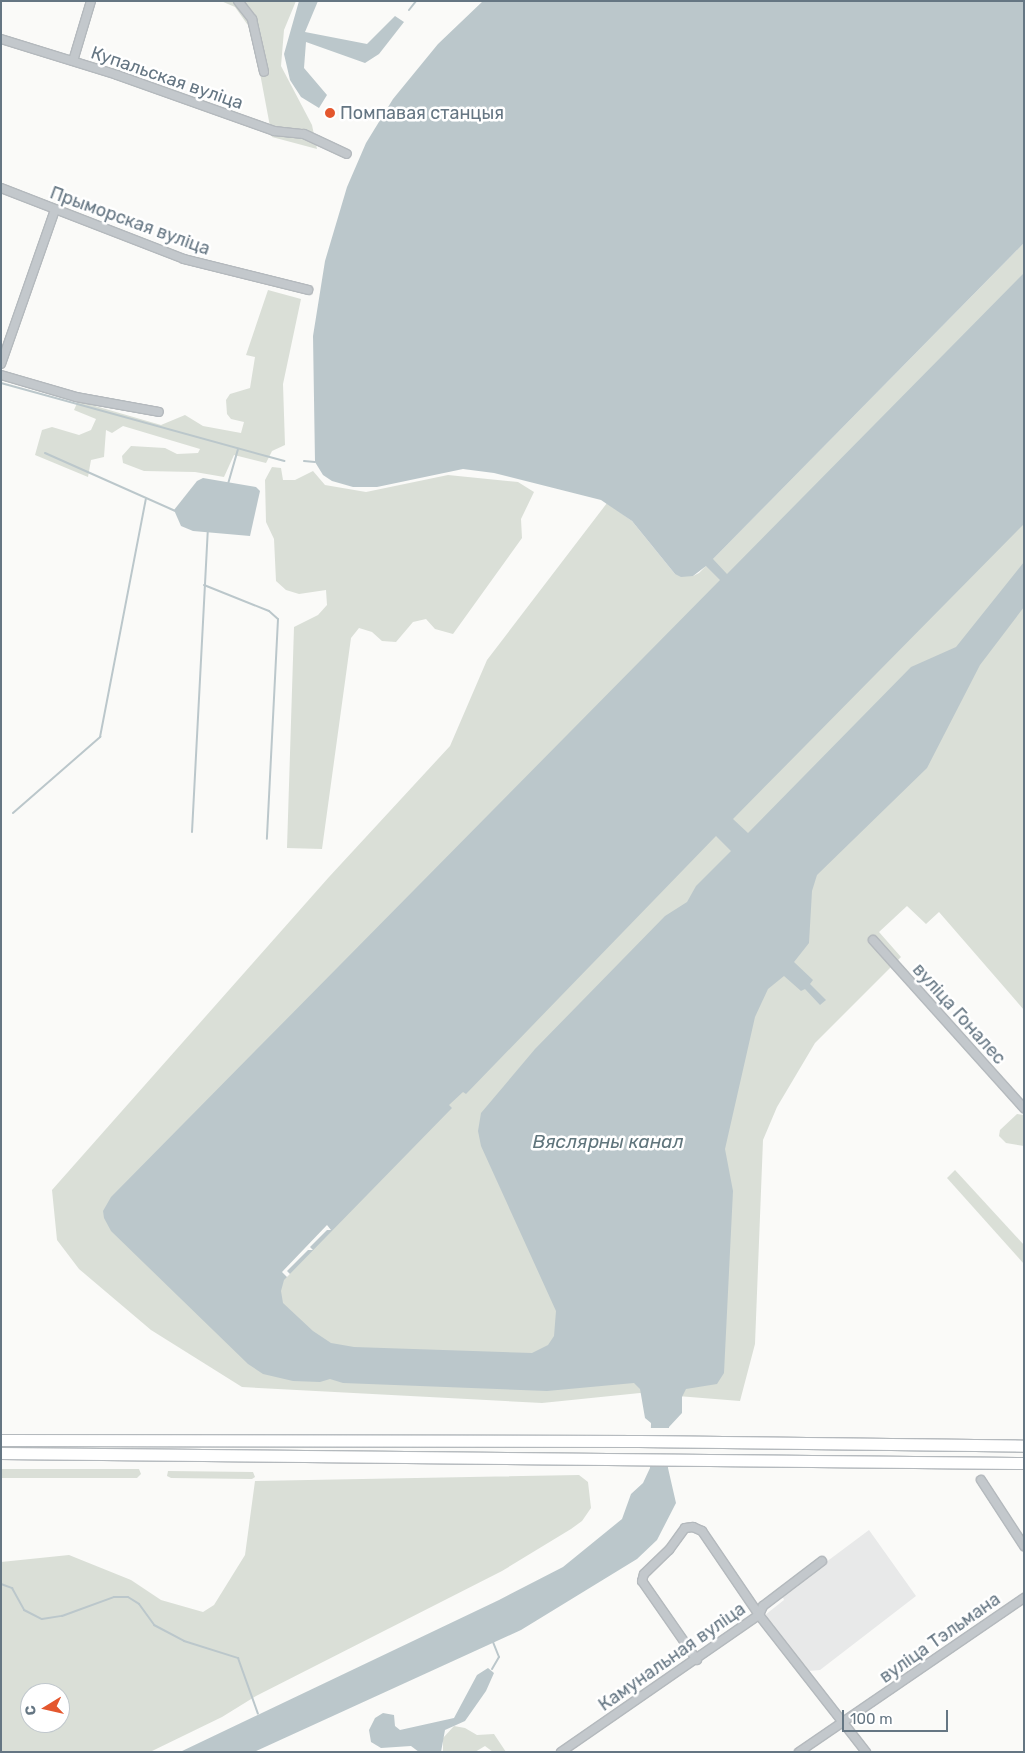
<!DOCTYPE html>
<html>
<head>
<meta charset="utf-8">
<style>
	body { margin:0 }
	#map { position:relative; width:1025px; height:1753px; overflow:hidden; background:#fafaf8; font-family:Rubik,sans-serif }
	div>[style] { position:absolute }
	.built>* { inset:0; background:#e8e9e9 }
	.green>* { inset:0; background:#dadfd7 }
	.water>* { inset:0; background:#bbc7cb }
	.pier>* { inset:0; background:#fafaf8 }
	.stream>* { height:2px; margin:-1px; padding:0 1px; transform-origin:1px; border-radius:1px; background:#bbc7cb }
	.roads { filter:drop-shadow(1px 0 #b4b9bd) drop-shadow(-1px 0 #b4b9bd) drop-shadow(0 1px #b4b9bd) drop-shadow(0 -1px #b4b9bd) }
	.minor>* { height:8px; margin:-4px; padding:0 4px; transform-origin:4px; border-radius:4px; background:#c3c8cc }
	.highway>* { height:11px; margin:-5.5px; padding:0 5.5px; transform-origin:5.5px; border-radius:5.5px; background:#fff }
	.dots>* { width:14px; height:14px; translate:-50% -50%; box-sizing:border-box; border:2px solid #fff; border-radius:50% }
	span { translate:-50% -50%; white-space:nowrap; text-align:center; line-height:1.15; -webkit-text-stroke:5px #fff; paint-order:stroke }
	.street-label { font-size:18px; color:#657683 }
	.poi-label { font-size:18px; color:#657683 }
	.left { translate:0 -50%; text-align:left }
	.water-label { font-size:19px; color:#60757c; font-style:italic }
	.frame { position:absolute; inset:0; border:2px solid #657683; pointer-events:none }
	.north { position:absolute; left:20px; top:1683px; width:50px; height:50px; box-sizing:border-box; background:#fff; border:1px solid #c1c8cd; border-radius:50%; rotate:261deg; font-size:14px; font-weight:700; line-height:20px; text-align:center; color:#657683 }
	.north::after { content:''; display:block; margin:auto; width:18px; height:22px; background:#e4572e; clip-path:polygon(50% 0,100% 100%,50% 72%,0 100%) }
	.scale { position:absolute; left:842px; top:1710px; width:106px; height:22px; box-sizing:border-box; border:2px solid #657683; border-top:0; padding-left:6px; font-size:15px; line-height:18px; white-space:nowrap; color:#657683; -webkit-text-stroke:4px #fff; paint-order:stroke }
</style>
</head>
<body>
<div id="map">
	<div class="built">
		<div style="clip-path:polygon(869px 1530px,916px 1596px,820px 1670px,809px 1671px,765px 1615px,784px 1600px,782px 1595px)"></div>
	</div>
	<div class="green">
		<div style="clip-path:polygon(221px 1px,296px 1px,284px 30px,281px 66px,312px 125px,317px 149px,272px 137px,252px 31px,235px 7px)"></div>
		<div style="clip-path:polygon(1024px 243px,1024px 1010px,939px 912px,926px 924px,907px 906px,879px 932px,901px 957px,815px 1043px,777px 1107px,763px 1140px,755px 1344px,740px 1401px,640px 1393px,542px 1403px,242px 1387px,151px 1330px,79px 1269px,57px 1240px,52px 1190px,329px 877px,450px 746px,487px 660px,607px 503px,632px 521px,675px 574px,693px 576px,699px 573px)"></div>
		<div style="clip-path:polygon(268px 290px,301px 299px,283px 384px,285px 445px,272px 451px,266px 463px,234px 455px,224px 477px,195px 472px,144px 471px,123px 463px,122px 456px,131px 446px,165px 448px,177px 454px,198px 453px,200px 449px,123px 426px,112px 433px,106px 430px,104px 457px,91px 460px,88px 477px,35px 455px,42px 430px,52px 427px,79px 435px,91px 430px,96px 419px,74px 410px,78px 401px,161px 425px,185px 415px,203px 426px,241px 433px,244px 422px,231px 419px,227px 414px,226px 400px,230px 394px,250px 388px,255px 357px,246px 355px)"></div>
		<div style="clip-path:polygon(272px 467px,281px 468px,283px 480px,295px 480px,313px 471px,325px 485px,366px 492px,448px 475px,518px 482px,534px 492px,521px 519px,522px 538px,453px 634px,435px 629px,426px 619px,413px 622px,396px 642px,382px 641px,372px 632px,359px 628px,351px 638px,322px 849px,287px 848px,294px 627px,318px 615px,327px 605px,326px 590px,299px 594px,286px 590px,276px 581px,274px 539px,266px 522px,265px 480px)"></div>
		<div style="clip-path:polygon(1017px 1114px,1024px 1115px,1024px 1146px,1006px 1143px,999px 1136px,1000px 1130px)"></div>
		<div style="clip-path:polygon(955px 1170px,1024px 1245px,1024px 1264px,947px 1178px)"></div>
		<div style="clip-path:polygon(1px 1469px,139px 1469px,141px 1474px,137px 1478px,1px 1478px)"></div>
		<div style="clip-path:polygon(168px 1471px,253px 1472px,255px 1477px,252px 1479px,171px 1478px,167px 1476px)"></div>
		<div style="clip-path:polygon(evenodd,579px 1475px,588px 1482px,591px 1508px,582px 1521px,571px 1529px,502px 1571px,256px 1696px,222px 1717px,150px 1752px,1px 1752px,1px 1562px,69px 1555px,131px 1580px,161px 1600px,203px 1612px,214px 1605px,245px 1555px,255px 1481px,579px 1475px,30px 1693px,60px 1693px,60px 1723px,30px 1723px,30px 1693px)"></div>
		<div style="clip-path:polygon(454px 1726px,465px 1728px,477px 1735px,494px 1734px,506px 1752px,493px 1752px,485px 1746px,475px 1752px,443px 1752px,443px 1738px)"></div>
	</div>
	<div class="water">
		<div style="clip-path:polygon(299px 1px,318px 1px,305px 32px,367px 44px,395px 16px,404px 22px,379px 54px,365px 63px,306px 42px,304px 68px,327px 95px,319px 108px,301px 97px,290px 80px,284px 54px)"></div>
		<div style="clip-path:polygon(evenodd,483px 1px,1024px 1px,1024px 243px,713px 559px,727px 574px,1024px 273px,1024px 524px,733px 819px,748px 833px,911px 667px,956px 647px,1024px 562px,1024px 607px,980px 665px,927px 768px,817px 875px,812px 891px,809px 943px,794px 962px,813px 980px,810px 984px,826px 1000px,820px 1005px,805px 989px,801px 991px,784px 976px,768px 989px,755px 1017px,725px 1149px,733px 1191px,724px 1373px,717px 1384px,686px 1389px,682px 1397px,682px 1413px,669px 1427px,668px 1468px,676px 1503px,657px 1540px,637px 1559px,521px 1630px,254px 1752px,180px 1752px,499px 1600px,563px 1567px,622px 1519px,631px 1494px,643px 1483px,650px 1468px,651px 1423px,645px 1418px,640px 1389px,634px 1383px,547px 1391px,343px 1383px,330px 1379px,320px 1382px,293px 1381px,263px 1374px,248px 1364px,111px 1231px,104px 1218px,103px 1211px,111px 1197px,720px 580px,706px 566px,693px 576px,681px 577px,675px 574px,632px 521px,601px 500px,494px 473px,463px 469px,377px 487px,353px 487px,332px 481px,323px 475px,315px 462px,313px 336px,325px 261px,347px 187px,366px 143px,393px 99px,438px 44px,483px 1px,716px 836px,731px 851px,696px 886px,687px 902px,665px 916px,535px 1049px,481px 1113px,478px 1131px,481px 1146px,556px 1311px,554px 1336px,548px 1345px,532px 1353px,354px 1347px,331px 1343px,313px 1331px,283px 1303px,281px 1291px,284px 1280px,452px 1108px,449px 1105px,463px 1092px,466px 1094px,716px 836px)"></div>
		<div style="clip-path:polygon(203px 478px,256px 487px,260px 491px,250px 536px,193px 531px,181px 526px,174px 510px,197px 481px)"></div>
		<div style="clip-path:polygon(488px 1668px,494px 1673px,486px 1691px,465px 1721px,445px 1730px,441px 1752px,419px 1752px,411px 1746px,381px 1748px,371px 1742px,369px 1730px,375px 1718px,383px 1713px,394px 1715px,395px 1726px,400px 1730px,454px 1718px,477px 1675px)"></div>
	</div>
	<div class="pier">
		<div style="clip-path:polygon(327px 1225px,331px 1230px,327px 1230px,310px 1247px,313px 1250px,308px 1250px,287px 1271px,290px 1274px,287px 1277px,282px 1272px)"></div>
		<div style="clip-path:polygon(649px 1428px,672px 1428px,670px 1464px,647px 1465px)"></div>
	</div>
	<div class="stream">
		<div style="left:409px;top:10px;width:11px;rotate:-52deg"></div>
		<div style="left:1px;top:383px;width:294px;rotate:15.4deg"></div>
		<div style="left:45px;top:453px;width:142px;rotate:24deg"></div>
		<div style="left:304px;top:461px;width:11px;rotate:5deg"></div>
		<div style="left:228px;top:484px;width:36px;rotate:-74deg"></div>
		<div style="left:204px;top:585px;width:70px;rotate:21.8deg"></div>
		<div style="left:269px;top:611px;width:12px;rotate:42deg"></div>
		<div style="left:278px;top:619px;width:220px;rotate:92.9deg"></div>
		<div style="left:13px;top:813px;width:116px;rotate:-41.1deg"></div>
		<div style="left:100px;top:737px;width:242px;rotate:-79.1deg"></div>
		<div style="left:192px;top:832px;width:302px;rotate:-87deg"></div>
		<div style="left:1px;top:1584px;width:12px;rotate:20deg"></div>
		<div style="left:12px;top:1588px;width:25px;rotate:61deg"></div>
		<div style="left:24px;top:1610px;width:20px;rotate:27deg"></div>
		<div style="left:42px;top:1619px;width:20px;rotate:-9deg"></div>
		<div style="left:62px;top:1616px;width:55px;rotate:-20.1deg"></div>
		<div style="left:114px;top:1597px;width:14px"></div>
		<div style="left:128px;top:1597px;width:13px;rotate:32deg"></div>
		<div style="left:139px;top:1604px;width:26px;rotate:54deg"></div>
		<div style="left:154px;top:1625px;width:34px;rotate:28deg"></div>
		<div style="left:184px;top:1641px;width:57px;rotate:17.5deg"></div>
		<div style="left:238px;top:1658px;width:59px;rotate:70.3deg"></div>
		<div style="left:492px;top:1669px;width:14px;rotate:-60deg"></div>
		<div style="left:499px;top:1657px;width:16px;rotate:-112deg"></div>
	</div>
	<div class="roads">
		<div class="minor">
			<div style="left:238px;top:1px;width:23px;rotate:52deg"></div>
			<div style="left:252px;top:19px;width:54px;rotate:77.2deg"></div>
			<div style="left:1px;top:39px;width:121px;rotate:17.2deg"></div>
			<div style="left:117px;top:75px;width:167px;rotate:19.6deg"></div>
			<div style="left:274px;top:131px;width:30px;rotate:6deg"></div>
			<div style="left:304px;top:134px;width:47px;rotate:24.9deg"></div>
			<div style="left:73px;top:61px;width:63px;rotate:-73.3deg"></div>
			<div style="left:1px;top:188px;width:196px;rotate:21.2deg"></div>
			<div style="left:184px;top:259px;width:128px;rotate:14deg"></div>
			<div style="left:1px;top:364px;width:163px;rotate:-70.7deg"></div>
			<div style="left:1px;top:375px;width:78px;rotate:16.3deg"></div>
			<div style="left:76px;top:397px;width:84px;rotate:10.2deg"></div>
			<div style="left:873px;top:940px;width:226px;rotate:48.1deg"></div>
			<div style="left:981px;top:1480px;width:79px;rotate:56.9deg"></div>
			<div style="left:697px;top:1660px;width:96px;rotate:-124.8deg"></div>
			<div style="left:642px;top:1581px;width:7px;rotate:-74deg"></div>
			<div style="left:644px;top:1574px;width:35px;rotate:-44deg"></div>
			<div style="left:669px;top:1550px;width:27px;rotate:-54deg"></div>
			<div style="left:685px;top:1528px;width:8px;rotate:-7deg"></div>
			<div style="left:693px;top:1527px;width:10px;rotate:24deg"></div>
			<div style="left:702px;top:1531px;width:102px;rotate:55.8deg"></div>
			<div style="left:759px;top:1615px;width:174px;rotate:52deg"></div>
			<div style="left:561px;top:1752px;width:241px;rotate:-34.7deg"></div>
			<div style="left:759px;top:1615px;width:10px;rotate:-66deg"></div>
			<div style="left:763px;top:1606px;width:74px;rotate:-37.3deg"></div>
			<div style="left:799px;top:1752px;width:273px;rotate:-34.4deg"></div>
		</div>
		<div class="highway">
			<div style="left:1px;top:1440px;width:638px;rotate:0.09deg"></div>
			<div style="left:639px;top:1441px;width:385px;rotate:0.7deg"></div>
			<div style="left:1px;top:1453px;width:1023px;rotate:0.56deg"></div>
		</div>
	</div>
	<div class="dots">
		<div style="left:330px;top:113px;background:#e4572e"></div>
	</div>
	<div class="street-label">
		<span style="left:167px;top:78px;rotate:19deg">Купальская вуліца</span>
		<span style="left:130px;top:221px;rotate:20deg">Прыморская вуліца</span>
		<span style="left:959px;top:1014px;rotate:48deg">вуліца Гоналес</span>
		<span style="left:940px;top:1638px;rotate:-35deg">вуліца Тэльмана</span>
		<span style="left:672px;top:1657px;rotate:-35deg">Камунальная вуліца</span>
	</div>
	<div class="poi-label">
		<span class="left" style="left:340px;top:113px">Помпавая станцыя</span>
	</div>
	<div class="water-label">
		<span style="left:608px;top:1142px">Вяслярны канал</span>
	</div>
	<div class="frame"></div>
	<div class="north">С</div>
	<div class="scale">100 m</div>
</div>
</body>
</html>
